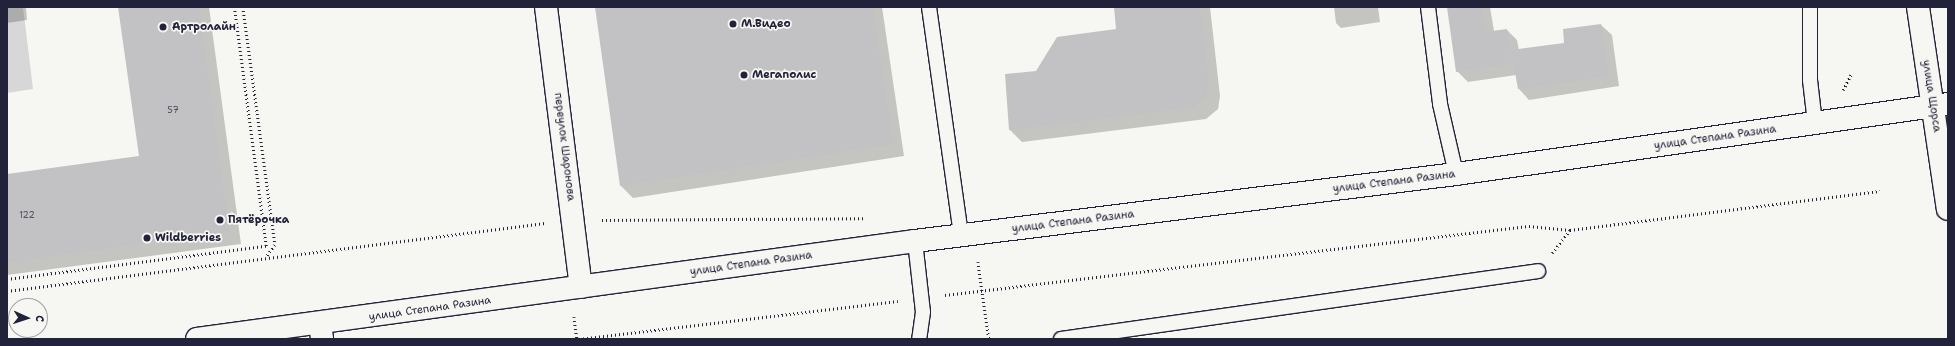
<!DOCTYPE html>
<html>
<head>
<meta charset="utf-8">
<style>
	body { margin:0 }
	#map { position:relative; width:1955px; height:346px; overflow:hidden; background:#f6f6f2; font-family:"Shantell Sans",sans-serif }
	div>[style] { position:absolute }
	.green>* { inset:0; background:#d7d7d7 }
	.shadow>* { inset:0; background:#0003 }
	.building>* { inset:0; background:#c2c2c4 }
	.path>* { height:2.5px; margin-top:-1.25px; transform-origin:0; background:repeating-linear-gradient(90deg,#22223b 0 1px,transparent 0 4px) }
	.roads { filter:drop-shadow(1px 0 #22223b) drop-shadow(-1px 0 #22223b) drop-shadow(0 1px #22223b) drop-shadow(0 -1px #22223b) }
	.service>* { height:14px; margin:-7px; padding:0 7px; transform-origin:7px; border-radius:7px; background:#f6f6f2 }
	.minor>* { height:22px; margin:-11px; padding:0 11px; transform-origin:11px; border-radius:11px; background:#f6f6f2 }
	.tertiary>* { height:22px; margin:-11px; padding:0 11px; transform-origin:11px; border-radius:11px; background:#f6f6f2 }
	.secondary>* { height:22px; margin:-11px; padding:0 11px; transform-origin:11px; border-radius:11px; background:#f6f6f2 }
	.dots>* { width:11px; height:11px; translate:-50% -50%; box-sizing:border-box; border:2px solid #f6f6f2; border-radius:50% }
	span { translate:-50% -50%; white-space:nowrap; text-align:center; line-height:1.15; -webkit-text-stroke:3.5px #f6f6f2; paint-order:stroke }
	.number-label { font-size:9px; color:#4a4a5d }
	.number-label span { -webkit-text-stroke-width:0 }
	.poi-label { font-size:11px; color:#22223b; font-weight:700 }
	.left { translate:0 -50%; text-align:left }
	.street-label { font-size:11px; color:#22223b }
	.frame { position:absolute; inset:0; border:8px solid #22223b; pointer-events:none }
	.north { position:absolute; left:8px; top:298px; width:40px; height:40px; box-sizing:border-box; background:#f6f6f2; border:1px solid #a1a1a9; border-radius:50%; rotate:93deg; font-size:11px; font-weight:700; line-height:16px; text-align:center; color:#22223b }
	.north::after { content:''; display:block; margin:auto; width:14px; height:18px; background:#22223b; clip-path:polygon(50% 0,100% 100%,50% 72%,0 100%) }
</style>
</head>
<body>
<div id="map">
	<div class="green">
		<div style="clip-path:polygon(7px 7px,23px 7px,33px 89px,7px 93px)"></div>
	</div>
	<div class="shadow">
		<div style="clip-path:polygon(7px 7px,26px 7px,27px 20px,7px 23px)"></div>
		<div style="clip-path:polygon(119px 7px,209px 7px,241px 244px,7px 275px,7px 175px,140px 157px)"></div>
		<div style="clip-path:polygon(596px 7px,882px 7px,904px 156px,633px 198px,621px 186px)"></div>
		<div style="clip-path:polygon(1115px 7px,1210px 7px,1220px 96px,1218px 109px,1206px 119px,1022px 142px,1010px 130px,1006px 75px,1036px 72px,1117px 30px)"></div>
		<div style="clip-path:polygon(1334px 7px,1378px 7px,1380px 22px,1341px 28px,1336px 23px)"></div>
		<div style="clip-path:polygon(1448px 7px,1490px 7px,1494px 31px,1507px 30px,1517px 40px,1519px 50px,1565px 44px,1601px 25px,1612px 35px,1619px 86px,1529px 100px,1519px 89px,1516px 75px,1468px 82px,1457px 71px)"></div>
	</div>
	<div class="building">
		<div style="clip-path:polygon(118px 7px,199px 7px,229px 232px,7px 262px,7px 174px,139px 156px)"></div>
		<div style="clip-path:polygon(595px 7px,873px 7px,893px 144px,620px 186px)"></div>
		<div style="clip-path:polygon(1114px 7px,1200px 7px,1209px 83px,1206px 97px,1194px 107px,1009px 130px,1005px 74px,1036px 71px,1057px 37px,1116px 29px)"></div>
		<div style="clip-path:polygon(1447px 7px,1482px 7px,1485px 32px,1507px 29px,1512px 63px,1456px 72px)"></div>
		<div style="clip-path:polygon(1601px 24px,1609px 76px,1518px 89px,1511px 50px,1564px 43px,1563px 29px)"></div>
	</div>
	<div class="path">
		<div style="left:243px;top:7px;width:240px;rotate:82.3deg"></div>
		<div style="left:275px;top:245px;width:14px;rotate:126deg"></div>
		<div style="left:1843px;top:90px;width:18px;rotate:-63deg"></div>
		<div style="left:602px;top:220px;width:261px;rotate:-0.4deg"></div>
		<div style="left:1552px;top:253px;width:29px;rotate:-52deg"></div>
		<div style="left:1570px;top:230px;width:312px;rotate:-7.2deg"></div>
		<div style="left:978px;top:262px;width:78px;rotate:81.9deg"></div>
		<div style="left:7px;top:279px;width:261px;rotate:-7.3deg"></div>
		<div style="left:266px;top:246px;width:241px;rotate:-97.6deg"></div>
		<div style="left:7px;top:291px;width:542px;rotate:-7.2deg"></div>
		<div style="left:945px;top:295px;width:588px;rotate:-6.74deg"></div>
		<div style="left:1529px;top:226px;width:41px;rotate:5.6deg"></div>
		<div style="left:574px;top:317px;width:22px;rotate:82deg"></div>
		<div style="left:579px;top:339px;width:321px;rotate:-6.8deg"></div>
	</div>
	<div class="roads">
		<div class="service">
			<div style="left:929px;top:7px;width:231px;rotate:82deg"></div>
			<div style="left:1428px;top:7px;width:98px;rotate:82.9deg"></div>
			<div style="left:1440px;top:104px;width:72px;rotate:77.1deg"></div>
			<div style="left:1810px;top:7px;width:73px;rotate:90deg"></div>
			<div style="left:1810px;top:80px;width:43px;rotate:83.4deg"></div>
			<div style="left:915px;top:241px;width:71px;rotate:83.6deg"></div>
			<div style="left:923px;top:312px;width:27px;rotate:98deg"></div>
			<div style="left:1061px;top:339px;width:482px;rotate:-8.1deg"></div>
		</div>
		<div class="minor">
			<div style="left:546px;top:7px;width:282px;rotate:82.9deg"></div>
			<div style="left:320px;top:324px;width:15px;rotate:82deg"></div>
		</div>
		<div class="tertiary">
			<div style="left:197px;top:339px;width:725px;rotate:-7.77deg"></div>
			<div style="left:915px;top:241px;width:545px;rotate:-7.06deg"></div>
			<div style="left:1456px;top:174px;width:497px;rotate:-8.1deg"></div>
		</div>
		<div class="secondary">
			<div style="left:1918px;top:7px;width:204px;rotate:81.6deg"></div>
		</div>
	</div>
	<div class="dots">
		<div style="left:733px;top:24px;background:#22223b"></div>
		<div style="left:163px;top:27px;background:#22223b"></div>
		<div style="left:744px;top:75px;background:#22223b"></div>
		<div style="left:220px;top:220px;background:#22223b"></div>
		<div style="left:147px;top:238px;background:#22223b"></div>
	</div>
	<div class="number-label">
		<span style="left:173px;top:110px">57</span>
		<span style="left:27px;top:215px">122</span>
	</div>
	<div class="poi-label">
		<span class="left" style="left:741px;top:24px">М.Видео</span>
		<span class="left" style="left:172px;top:27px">Артролайн</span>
		<span class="left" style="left:752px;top:75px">Мегаполис</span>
		<span class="left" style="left:228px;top:220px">Пятёрочка</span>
		<span class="left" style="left:155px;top:238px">Wildberries</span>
	</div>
	<div class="street-label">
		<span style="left:1931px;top:96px;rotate:81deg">улица Щорса</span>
		<span style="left:1715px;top:138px;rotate:-8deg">улица Степана Разина</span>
		<span style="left:564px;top:147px;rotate:83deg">переулок Шаронова</span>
		<span style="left:1394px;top:182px;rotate:-7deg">улица Степана Разина</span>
		<span style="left:1073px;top:222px;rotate:-7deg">улица Степана Разина</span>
		<span style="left:751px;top:264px;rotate:-8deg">улица Степана Разина</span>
		<span style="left:430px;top:309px;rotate:-8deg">улица Степана Разина</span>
	</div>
	<div class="frame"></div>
	<div class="north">С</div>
</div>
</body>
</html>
